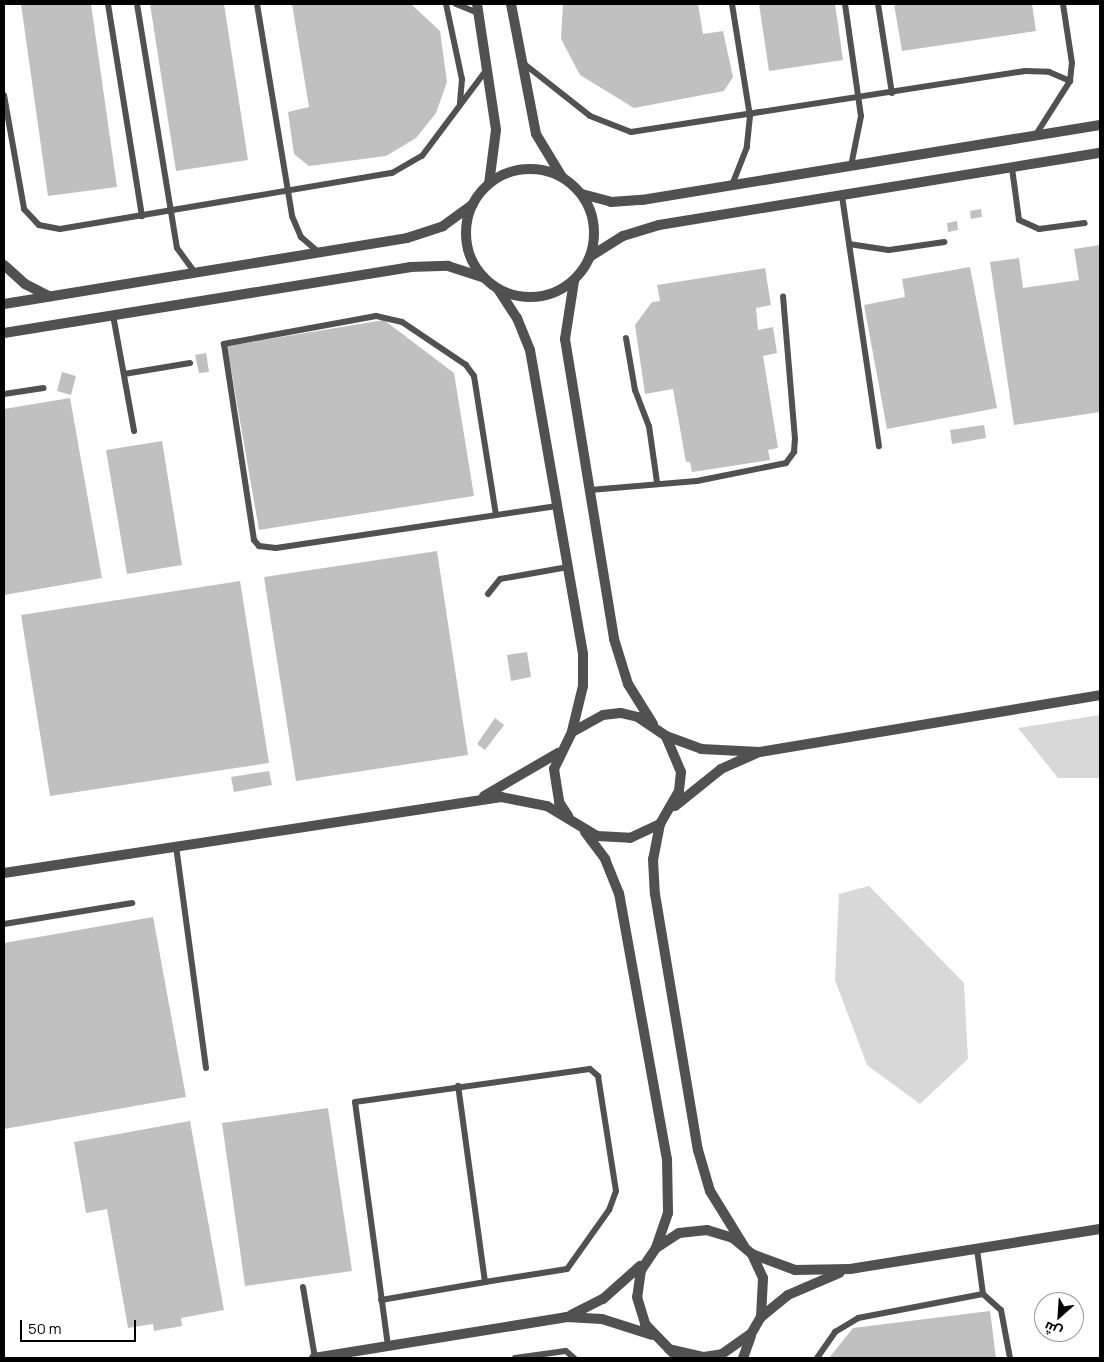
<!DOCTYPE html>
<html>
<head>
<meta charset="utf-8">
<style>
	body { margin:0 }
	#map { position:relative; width:1104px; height:1362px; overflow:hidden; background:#fff; font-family:Manrope,Cairo,sans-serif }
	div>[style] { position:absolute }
	.green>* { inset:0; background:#d8d8d8 }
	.building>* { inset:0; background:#c0c0c0 }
	.service>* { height:6px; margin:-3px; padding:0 3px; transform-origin:3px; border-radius:3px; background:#515151 }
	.minor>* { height:10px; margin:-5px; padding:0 5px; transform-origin:5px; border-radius:5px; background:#515151 }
	.minor>.ring { margin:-5px; padding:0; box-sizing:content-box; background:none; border:10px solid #515151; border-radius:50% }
	span { translate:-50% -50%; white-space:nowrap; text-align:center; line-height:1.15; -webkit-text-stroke:4px #fff; paint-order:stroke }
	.frame { position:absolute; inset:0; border:5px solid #000; pointer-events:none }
	.north { position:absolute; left:1034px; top:1292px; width:50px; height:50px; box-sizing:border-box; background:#fff; border:1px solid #999; border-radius:50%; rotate:206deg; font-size:14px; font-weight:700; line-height:20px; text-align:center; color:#000 }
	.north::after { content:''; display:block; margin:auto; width:18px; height:22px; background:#000; clip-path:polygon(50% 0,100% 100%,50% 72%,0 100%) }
	.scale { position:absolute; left:20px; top:1320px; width:116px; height:22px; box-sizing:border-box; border:2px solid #000; border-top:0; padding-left:6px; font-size:15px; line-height:18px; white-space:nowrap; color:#000; -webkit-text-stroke:4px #fff; paint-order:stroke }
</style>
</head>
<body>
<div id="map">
	<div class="green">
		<div style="clip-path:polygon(1100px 715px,1100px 778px,1058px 778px,1018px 728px)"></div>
		<div style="clip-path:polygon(869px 886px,964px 983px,968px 1059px,920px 1104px,867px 1065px,835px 980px,839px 894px)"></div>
	</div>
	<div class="building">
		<div style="clip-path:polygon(21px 4px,91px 4px,117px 187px,48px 196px)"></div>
		<div style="clip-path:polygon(150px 4px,224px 4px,248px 160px,176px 171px)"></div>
		<div style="clip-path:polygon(292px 4px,411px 4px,440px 31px,447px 82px,436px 113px,416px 138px,386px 156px,309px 166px,294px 154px,288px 112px,309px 107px)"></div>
		<div style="clip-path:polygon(563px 4px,698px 4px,703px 34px,723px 31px,733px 77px,724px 91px,634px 108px,580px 75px,561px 39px)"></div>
		<div style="clip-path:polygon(759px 4px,835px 4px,843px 60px,769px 71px)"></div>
		<div style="clip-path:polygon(894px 4px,1032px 4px,1036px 31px,902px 51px)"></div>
		<div style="clip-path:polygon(981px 209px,982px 217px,971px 219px,970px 211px)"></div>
		<div style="clip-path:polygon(957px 221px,958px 230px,948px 232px,947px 223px)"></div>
		<div style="clip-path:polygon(1100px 245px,1100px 412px,1014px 425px,990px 262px,1019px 258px,1023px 288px,1079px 280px,1074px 249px)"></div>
		<div style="clip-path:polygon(970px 267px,997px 408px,887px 429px,864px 305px,905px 297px,902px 279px)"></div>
		<div style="clip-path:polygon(765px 268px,771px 305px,756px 308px,758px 330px,773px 327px,777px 353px,763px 356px,778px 448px,768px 450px,770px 460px,692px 472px,690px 462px,686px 462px,673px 389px,645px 394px,635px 325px,652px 302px,660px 301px,657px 285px)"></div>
		<div style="clip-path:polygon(384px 320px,454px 373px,474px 496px,259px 530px,227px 346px)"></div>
		<div style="clip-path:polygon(206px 353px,209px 372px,199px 373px,195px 355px)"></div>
		<div style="clip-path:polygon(62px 372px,76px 376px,71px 395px,57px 391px)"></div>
		<div style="clip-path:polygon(70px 398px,102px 578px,4px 595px,4px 409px)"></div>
		<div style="clip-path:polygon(984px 425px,986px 438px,952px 444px,950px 430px)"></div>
		<div style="clip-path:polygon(162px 441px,182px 565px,127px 574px,106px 450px)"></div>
		<div style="clip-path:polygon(437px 551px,468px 755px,296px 781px,264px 577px)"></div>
		<div style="clip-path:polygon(240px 581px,269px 763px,50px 796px,21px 615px)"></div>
		<div style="clip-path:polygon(527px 652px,531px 677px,511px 681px,507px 655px)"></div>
		<div style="clip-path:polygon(495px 718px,504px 725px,485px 750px,477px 744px)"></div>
		<div style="clip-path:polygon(269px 771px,272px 785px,234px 792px,231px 777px)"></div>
		<div style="clip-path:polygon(153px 917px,186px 1097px,4px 1129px,4px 943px)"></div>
		<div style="clip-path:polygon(328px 1108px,352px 1271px,245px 1286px,222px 1123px)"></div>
		<div style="clip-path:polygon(190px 1121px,224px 1310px,181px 1318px,182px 1326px,154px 1331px,153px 1324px,128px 1328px,107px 1209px,86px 1213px,74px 1142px)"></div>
		<div style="clip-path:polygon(990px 1311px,996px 1358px,829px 1358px,853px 1328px)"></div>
	</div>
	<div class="service">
		<div style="left:108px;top:4px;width:215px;rotate:80.9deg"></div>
		<div style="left:137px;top:4px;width:247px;rotate:80.7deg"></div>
		<div style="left:177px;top:248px;width:31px;rotate:54deg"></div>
		<div style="left:257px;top:4px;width:215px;rotate:80.6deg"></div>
		<div style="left:292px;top:216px;width:23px;rotate:67deg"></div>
		<div style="left:301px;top:237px;width:23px;rotate:41deg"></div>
		<div style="left:446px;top:4px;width:77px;rotate:78deg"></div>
		<div style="left:462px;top:79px;width:24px;rotate:95deg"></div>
		<div style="left:456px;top:4px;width:24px;rotate:22deg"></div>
		<div style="left:732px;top:4px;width:113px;rotate:80.9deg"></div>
		<div style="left:750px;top:116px;width:31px;rotate:96deg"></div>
		<div style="left:747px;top:147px;width:41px;rotate:111.5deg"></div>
		<div style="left:845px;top:4px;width:113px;rotate:81.9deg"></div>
		<div style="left:861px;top:116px;width:51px;rotate:101.3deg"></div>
		<div style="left:878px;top:4px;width:90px;rotate:81.1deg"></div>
		<div style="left:523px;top:63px;width:85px;rotate:38.3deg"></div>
		<div style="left:590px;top:116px;width:44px;rotate:21.3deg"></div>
		<div style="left:631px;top:132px;width:399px;rotate:-8.8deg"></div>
		<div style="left:1025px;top:71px;width:24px;rotate:2deg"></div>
		<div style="left:1049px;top:72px;width:23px;rotate:23deg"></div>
		<div style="left:4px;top:95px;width:116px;rotate:80deg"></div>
		<div style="left:24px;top:209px;width:22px;rotate:47deg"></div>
		<div style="left:39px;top:225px;width:21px;rotate:11deg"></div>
		<div style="left:60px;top:229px;width:337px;rotate:-9.6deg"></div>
		<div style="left:392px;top:173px;width:34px;rotate:-30deg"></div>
		<div style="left:422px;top:156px;width:109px;rotate:-53.2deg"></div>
		<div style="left:1035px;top:136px;width:65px;rotate:-57.5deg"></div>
		<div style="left:1070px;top:81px;width:18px;rotate:-84deg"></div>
		<div style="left:1072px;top:63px;width:60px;rotate:-98.7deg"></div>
		<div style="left:1012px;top:168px;width:52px;rotate:82.3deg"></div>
		<div style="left:1019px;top:220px;width:22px;rotate:24deg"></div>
		<div style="left:1039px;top:229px;width:46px;rotate:-7.4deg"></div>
		<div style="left:842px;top:196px;width:253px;rotate:81.6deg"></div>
		<div style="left:849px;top:244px;width:40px;rotate:8.5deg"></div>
		<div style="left:889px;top:250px;width:56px;rotate:-8.3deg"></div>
		<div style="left:113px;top:315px;width:118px;rotate:79.7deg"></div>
		<div style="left:626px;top:338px;width:53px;rotate:80.2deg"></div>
		<div style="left:635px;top:390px;width:39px;rotate:69deg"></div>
		<div style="left:649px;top:426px;width:57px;rotate:81.9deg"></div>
		<div style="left:124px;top:374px;width:67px;rotate:-9.5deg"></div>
		<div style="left:4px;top:394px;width:40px;rotate:-8.5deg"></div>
		<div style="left:590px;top:490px;width:107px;rotate:-4.8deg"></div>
		<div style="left:697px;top:481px;width:91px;rotate:-11.4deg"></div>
		<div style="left:786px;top:463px;width:14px;rotate:-54deg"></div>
		<div style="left:794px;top:452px;width:13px;rotate:-86deg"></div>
		<div style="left:795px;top:439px;width:143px;rotate:-94.8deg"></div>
		<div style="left:496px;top:515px;width:141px;rotate:-99deg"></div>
		<div style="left:474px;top:376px;width:14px;rotate:-126deg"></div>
		<div style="left:466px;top:365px;width:77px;rotate:-146.1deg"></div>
		<div style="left:402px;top:322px;width:27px;rotate:-167deg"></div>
		<div style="left:376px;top:316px;width:155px;rotate:169.6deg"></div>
		<div style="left:224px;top:344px;width:198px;rotate:81.3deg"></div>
		<div style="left:254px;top:540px;width:8px;rotate:50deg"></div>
		<div style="left:259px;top:546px;width:17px;rotate:7deg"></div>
		<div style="left:276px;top:548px;width:284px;rotate:-8.5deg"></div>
		<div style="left:488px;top:594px;width:19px;rotate:-51deg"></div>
		<div style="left:500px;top:579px;width:69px;rotate:-10deg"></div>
		<div style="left:176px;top:846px;width:224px;rotate:82.3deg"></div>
		<div style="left:4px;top:924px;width:130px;rotate:-9.3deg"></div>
		<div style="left:977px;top:1249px;width:45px;rotate:82.4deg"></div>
		<div style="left:303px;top:1287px;width:72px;rotate:80.4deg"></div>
		<div style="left:381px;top:1300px;width:106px;rotate:-9.8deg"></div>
		<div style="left:485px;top:1282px;width:198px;rotate:-97.8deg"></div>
		<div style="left:388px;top:1346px;width:246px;rotate:-97.7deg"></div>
		<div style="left:355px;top:1102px;width:237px;rotate:-8deg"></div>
		<div style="left:590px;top:1069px;width:11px;rotate:41deg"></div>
		<div style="left:598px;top:1076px;width:116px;rotate:81.1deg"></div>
		<div style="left:616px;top:1191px;width:20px;rotate:110deg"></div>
		<div style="left:609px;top:1210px;width:72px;rotate:125.4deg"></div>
		<div style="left:567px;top:1269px;width:83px;rotate:171deg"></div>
		<div style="left:515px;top:1358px;width:51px;rotate:-7.8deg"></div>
		<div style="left:566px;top:1351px;width:11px;rotate:41deg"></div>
		<div style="left:817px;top:1358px;width:32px;rotate:-55deg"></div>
		<div style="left:835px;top:1332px;width:27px;rotate:-31deg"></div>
		<div style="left:858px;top:1318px;width:127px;rotate:-10.9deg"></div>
		<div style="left:983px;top:1294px;width:24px;rotate:42deg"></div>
		<div style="left:1001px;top:1310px;width:49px;rotate:79.4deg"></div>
	</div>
	<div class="minor">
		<div style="left:477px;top:4px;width:127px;rotate:81.4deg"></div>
		<div style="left:496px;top:130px;width:54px;rotate:97.4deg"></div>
		<div style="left:511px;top:4px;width:132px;rotate:79.1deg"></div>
		<div style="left:536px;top:134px;width:50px;rotate:58.8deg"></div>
		<div class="ring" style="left:466px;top:169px;width:118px;height:118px"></div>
		<div style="left:582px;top:194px;width:30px;rotate:15deg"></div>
		<div style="left:611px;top:202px;width:31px;rotate:-4deg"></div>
		<div style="left:642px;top:200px;width:464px;rotate:-9.3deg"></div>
		<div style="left:591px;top:256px;width:38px;rotate:-32deg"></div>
		<div style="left:623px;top:236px;width:38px;rotate:-17deg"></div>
		<div style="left:659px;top:225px;width:447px;rotate:-9.3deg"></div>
		<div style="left:4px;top:265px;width:28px;rotate:42deg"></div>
		<div style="left:25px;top:284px;width:27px;rotate:27deg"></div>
		<div style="left:574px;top:281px;width:59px;rotate:98.8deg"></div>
		<div style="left:565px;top:339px;width:304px;rotate:80.7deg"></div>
		<div style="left:614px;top:639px;width:47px;rotate:72.7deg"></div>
		<div style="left:628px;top:684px;width:47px;rotate:58deg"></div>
		<div style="left:498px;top:289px;width:35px;rotate:57deg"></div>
		<div style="left:517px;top:318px;width:35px;rotate:68deg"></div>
		<div style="left:530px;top:350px;width:309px;rotate:80.1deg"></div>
		<div style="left:583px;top:654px;width:32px;rotate:90deg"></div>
		<div style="left:583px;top:686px;width:46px;rotate:103.7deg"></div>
		<div style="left:4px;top:304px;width:408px;rotate:-9.3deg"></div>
		<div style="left:407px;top:238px;width:38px;rotate:-18deg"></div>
		<div style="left:443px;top:226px;width:37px;rotate:-36deg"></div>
		<div style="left:4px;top:333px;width:411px;rotate:-9.2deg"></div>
		<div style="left:410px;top:267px;width:38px;rotate:-2deg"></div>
		<div style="left:448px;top:266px;width:38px;rotate:18deg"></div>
		<div style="left:666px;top:736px;width:37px;rotate:20deg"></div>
		<div style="left:701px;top:749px;width:59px;rotate:2.9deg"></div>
		<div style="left:760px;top:752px;width:345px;rotate:-9.5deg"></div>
		<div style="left:484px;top:796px;width:86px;rotate:-30.2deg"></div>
		<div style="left:675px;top:806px;width:59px;rotate:-38.8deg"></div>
		<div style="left:721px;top:769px;width:39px;rotate:-24deg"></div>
		<div style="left:660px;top:824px;width:36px;rotate:101deg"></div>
		<div style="left:653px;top:859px;width:35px;rotate:87deg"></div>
		<div style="left:655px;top:894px;width:260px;rotate:80.5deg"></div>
		<div style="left:698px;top:1150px;width:43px;rotate:73.7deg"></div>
		<div style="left:710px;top:1191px;width:65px;rotate:58.3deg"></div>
		<div style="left:585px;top:832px;width:34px;rotate:53deg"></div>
		<div style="left:605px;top:859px;width:37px;rotate:68deg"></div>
		<div style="left:619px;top:893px;width:270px;rotate:79.8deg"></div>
		<div style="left:667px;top:1159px;width:54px;rotate:88.9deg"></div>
		<div style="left:668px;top:1213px;width:37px;rotate:109deg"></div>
		<div style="left:4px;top:873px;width:503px;rotate:-8.69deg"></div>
		<div style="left:501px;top:797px;width:47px;rotate:11.1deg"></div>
		<div style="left:547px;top:806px;width:58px;rotate:31deg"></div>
		<div style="left:597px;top:836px;width:33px;rotate:3deg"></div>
		<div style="left:630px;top:838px;width:33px;rotate:-25deg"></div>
		<div style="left:660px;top:824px;width:38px;rotate:-60deg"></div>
		<div style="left:679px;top:791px;width:19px;rotate:-84deg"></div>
		<div style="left:681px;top:772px;width:39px;rotate:-113deg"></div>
		<div style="left:666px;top:736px;width:34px;rotate:-146deg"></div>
		<div style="left:638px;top:717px;width:18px;rotate:-167deg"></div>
		<div style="left:620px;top:713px;width:17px;rotate:173deg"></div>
		<div style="left:603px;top:715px;width:35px;rotate:151deg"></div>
		<div style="left:572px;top:732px;width:41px;rotate:115.9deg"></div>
		<div style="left:554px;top:769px;width:33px;rotate:81deg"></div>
		<div style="left:559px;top:802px;width:17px;rotate:57deg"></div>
		<div style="left:752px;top:1254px;width:46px;rotate:20.4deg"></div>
		<div style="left:795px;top:1270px;width:55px;rotate:-1deg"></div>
		<div style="left:850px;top:1269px;width:253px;rotate:-9.1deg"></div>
		<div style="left:571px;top:1315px;width:36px;rotate:-27deg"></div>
		<div style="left:603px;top:1299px;width:50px;rotate:-41.7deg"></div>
		<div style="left:761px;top:1317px;width:35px;rotate:-39deg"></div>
		<div style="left:788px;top:1295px;width:56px;rotate:-23.3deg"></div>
		<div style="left:669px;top:1349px;width:36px;rotate:13deg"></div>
		<div style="left:704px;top:1357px;width:18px;rotate:-9deg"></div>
		<div style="left:722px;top:1354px;width:35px;rotate:-35deg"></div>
		<div style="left:751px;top:1334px;width:20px;rotate:-60deg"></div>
		<div style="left:761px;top:1317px;width:39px;rotate:-87deg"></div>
		<div style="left:763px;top:1278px;width:26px;rotate:-115deg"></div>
		<div style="left:752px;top:1254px;width:25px;rotate:-140deg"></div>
		<div style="left:733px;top:1238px;width:27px;rotate:-163deg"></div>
		<div style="left:707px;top:1230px;width:28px;rotate:174deg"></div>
		<div style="left:679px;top:1233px;width:27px;rotate:147deg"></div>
		<div style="left:656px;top:1248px;width:27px;rotate:124deg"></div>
		<div style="left:641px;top:1270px;width:27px;rotate:98deg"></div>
		<div style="left:637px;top:1297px;width:28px;rotate:73deg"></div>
		<div style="left:645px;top:1324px;width:47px;rotate:45.9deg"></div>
		<div style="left:314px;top:1358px;width:255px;rotate:-9.2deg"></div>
		<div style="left:566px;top:1317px;width:36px;rotate:3deg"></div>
		<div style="left:602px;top:1319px;width:52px;rotate:17.7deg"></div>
		<div style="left:743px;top:1358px;width:23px;rotate:-70deg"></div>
	</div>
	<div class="frame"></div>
	<div class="north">ش</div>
	<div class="scale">50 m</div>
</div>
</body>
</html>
